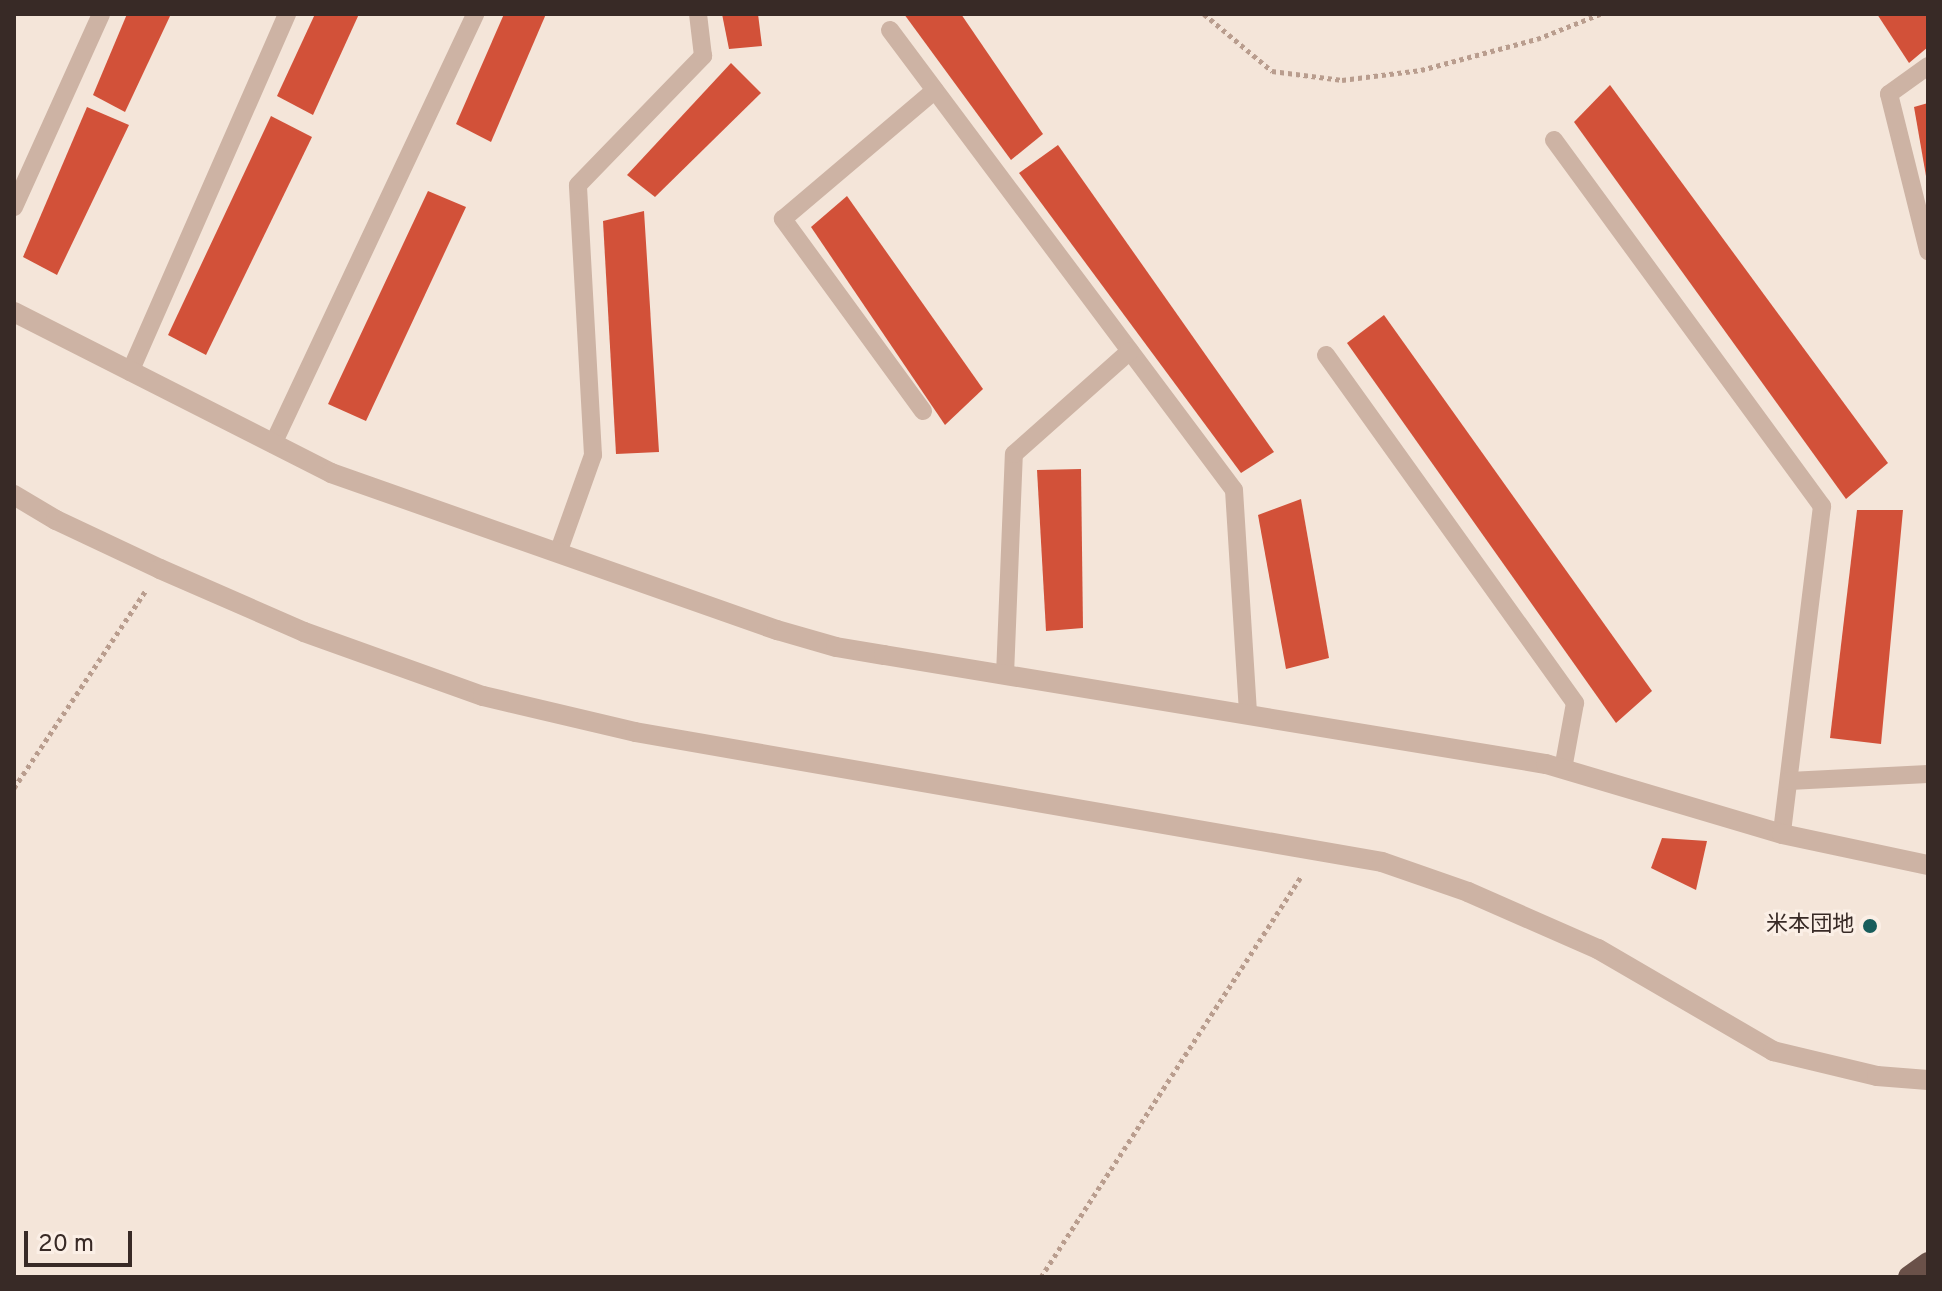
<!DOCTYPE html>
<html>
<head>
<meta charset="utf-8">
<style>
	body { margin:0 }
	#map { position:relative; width:1942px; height:1291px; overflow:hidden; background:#f4e5d9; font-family:Overpass,"Noto Sans JP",sans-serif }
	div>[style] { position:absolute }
	.building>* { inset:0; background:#d25139 }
	.path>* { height:5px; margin-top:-2.5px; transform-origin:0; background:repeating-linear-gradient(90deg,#b99d8e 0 4px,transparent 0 8px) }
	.service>* { height:18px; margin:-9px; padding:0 9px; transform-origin:9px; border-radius:9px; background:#cdb3a4 }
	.minor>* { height:20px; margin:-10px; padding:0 10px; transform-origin:10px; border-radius:10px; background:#cdb3a4 }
	.tertiary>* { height:20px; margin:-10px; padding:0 10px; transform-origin:10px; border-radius:10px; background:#cdb3a4 }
	.trunk>* { height:22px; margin:-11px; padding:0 11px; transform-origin:11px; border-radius:11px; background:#6a5149 }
	.dots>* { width:22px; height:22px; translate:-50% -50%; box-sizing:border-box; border:4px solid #fbefe6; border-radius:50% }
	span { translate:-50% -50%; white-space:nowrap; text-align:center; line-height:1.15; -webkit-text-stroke:6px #fbefe6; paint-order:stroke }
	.poi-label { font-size:22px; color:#382a26 }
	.right { translate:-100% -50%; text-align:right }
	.frame { position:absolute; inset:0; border:16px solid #382a26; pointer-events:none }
	.scale { position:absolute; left:24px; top:1231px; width:108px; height:36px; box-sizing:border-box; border:4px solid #382a26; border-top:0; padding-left:10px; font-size:24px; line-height:28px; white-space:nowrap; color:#382a26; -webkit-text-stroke:6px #fbefe6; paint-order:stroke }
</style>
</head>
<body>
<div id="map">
	<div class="building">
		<div style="clip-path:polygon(127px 14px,171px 14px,125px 112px,93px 95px)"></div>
		<div style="clip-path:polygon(315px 14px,359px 14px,313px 115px,277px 96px)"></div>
		<div style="clip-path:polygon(504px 14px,546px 14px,491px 142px,456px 124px)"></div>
		<div style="clip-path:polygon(722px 14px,758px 14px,762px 46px,729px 49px)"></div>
		<div style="clip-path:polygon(904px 14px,961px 14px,1043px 134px,1011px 160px)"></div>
		<div style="clip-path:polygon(1877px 14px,1928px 14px,1928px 47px,1909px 63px)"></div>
		<div style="clip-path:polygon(731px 63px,761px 93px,655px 197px,627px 175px)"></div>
		<div style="clip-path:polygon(1610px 85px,1888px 463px,1846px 499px,1574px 122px)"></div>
		<div style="clip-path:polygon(1928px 103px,1928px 175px,1926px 176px,1914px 107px)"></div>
		<div style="clip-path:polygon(87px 107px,129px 125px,57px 275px,23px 257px)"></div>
		<div style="clip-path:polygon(271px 116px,312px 137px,206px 355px,168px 335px)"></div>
		<div style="clip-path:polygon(1058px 145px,1274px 452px,1241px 473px,1019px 173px)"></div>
		<div style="clip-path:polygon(428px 191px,466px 207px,366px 421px,328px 404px)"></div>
		<div style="clip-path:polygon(847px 196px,983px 389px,945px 425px,811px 227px)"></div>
		<div style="clip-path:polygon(644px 211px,659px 452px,616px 454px,603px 221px)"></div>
		<div style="clip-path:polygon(1384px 315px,1652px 691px,1616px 723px,1347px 343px)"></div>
		<div style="clip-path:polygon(1081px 469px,1083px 628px,1046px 631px,1037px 470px)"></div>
		<div style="clip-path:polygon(1301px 499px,1329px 658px,1286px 669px,1258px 515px)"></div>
		<div style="clip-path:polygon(1857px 510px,1903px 510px,1881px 744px,1830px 738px)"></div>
		<div style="clip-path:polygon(1662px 838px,1707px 841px,1696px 890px,1651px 868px)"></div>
	</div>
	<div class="path">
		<div style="left:1204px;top:14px;width:89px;rotate:40deg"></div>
		<div style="left:1272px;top:71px;width:71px;rotate:7.3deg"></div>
		<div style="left:1342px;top:80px;width:80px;rotate:-7.2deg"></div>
		<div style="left:1421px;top:70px;width:120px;rotate:-15deg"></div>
		<div style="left:1537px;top:39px;width:68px;rotate:-21.6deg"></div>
		<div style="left:14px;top:788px;width:238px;rotate:-56.3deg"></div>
		<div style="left:1041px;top:1277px;width:478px;rotate:-57deg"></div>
	</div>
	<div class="service">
		<div style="left:890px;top:30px;width:574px;rotate:53.21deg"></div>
		<div style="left:1234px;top:490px;width:225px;rotate:86.4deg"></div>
		<div style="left:1928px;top:66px;width:48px;rotate:144.3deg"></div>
		<div style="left:1889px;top:94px;width:162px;rotate:76deg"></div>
		<div style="left:1554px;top:140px;width:454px;rotate:53.8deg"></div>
		<div style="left:1822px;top:506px;width:330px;rotate:97deg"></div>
		<div style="left:14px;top:207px;width:212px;rotate:-65.7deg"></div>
		<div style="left:1326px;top:355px;width:428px;rotate:54.4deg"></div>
		<div style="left:1575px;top:703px;width:67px;rotate:100.3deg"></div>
		<div style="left:130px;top:372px;width:391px;rotate:-66.3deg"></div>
		<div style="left:923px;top:411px;width:238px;rotate:-126.1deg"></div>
		<div style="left:783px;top:219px;width:199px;rotate:-40.3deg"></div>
		<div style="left:273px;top:444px;width:475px;rotate:-64.8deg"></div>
		<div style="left:558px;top:553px;width:104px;rotate:-70.3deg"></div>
		<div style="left:593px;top:455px;width:270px;rotate:-93.2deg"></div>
		<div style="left:578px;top:185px;width:180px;rotate:-45.9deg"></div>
		<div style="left:703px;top:56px;width:42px;rotate:-96.8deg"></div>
		<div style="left:1005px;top:675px;width:221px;rotate:-87.7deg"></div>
		<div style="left:1014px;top:454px;width:155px;rotate:-41.6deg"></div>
		<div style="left:1789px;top:781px;width:139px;rotate:-2.9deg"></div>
	</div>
	<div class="minor">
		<div style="left:14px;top:495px;width:49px;rotate:30.8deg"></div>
		<div style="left:56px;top:520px;width:115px;rotate:25.2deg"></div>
		<div style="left:160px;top:569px;width:157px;rotate:23.6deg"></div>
		<div style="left:304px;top:632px;width:190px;rotate:19.7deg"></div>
		<div style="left:483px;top:696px;width:156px;rotate:13.3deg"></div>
		<div style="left:635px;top:732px;width:758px;rotate:9.87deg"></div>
		<div style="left:1382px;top:862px;width:91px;rotate:19.2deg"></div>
		<div style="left:1468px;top:892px;width:142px;rotate:23.7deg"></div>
		<div style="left:1598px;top:949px;width:203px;rotate:30.2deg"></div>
		<div style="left:1773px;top:1051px;width:107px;rotate:13.5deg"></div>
		<div style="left:1877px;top:1076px;width:51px;rotate:4.5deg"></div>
	</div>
	<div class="tertiary">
		<div style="left:14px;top:312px;width:356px;rotate:26.9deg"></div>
		<div style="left:331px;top:473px;width:473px;rotate:19.4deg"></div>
		<div style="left:777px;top:630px;width:61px;rotate:16.1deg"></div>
		<div style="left:836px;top:647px;width:49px;rotate:9.5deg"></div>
		<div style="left:884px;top:655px;width:671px;rotate:9.35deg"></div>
		<div style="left:1546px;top:764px;width:246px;rotate:16.5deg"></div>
		<div style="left:1782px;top:834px;width:149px;rotate:12deg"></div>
	</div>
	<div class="trunk">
		<div style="left:1909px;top:1277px;width:24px;rotate:-36deg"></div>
	</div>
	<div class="dots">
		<div style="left:1870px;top:926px;background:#185d5c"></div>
	</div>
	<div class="poi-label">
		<span class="right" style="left:1854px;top:926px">米本団地</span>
	</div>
	<div class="frame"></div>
	<div class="scale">20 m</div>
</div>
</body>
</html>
